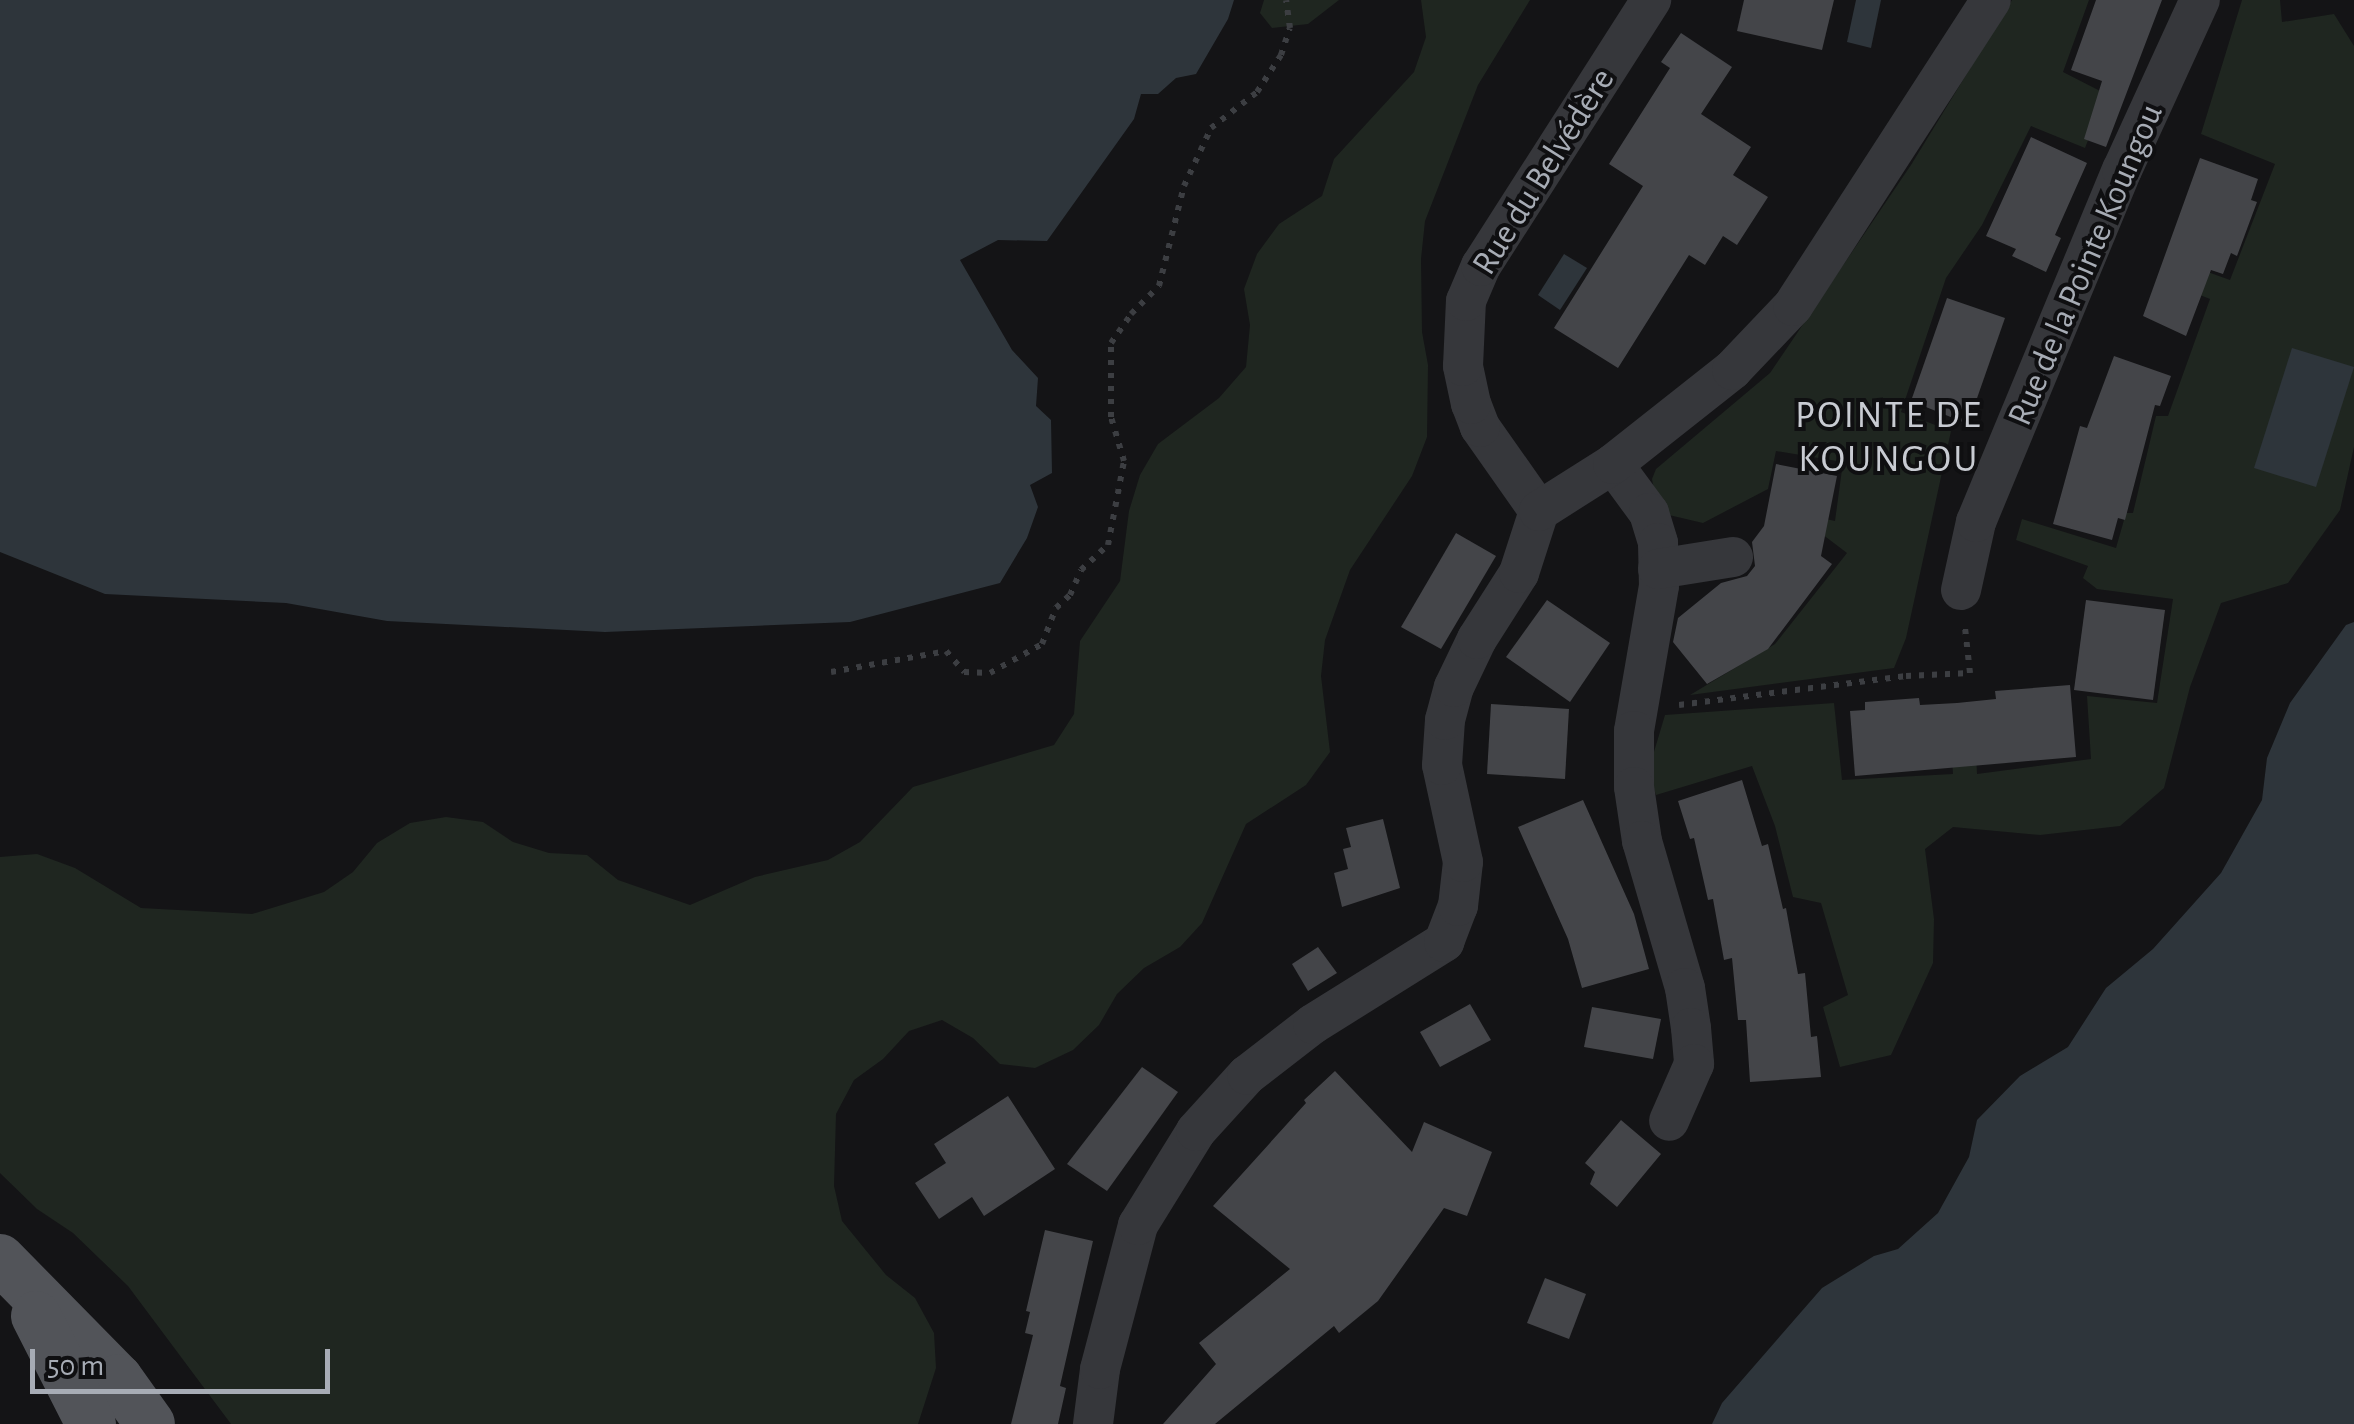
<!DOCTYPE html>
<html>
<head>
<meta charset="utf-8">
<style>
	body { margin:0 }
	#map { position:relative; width:2354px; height:1424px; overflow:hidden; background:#141416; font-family:"Alegreya Sans",sans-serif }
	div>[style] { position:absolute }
	.green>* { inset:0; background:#1f2620 }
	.water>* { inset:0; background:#2e353b }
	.building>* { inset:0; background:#444549 }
	.path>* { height:6px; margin-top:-3px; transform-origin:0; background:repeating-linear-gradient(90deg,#3c3e42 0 5px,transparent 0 13px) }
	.minor>* { height:40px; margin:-20px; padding:0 20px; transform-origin:20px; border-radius:20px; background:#36373b }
	.major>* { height:50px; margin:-25px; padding:0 25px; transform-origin:25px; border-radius:25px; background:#525459 }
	span { translate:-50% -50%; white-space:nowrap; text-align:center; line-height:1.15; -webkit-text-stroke:8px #0f0f11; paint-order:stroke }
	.street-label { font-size:35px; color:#a7acb5 }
	.neighbourhood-label { font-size:38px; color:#c8cbd2; letter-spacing:2.5px }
	.scale { position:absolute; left:30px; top:1349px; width:300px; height:45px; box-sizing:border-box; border:5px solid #a7acb5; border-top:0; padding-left:12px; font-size:30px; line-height:35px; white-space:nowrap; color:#a7acb5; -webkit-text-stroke:8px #0f0f11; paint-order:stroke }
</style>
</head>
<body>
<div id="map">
	<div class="green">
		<div style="clip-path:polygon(1264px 0,1339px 0,1308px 24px,1272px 28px,1260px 13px)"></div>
		<div style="clip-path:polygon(1421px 0,1530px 0,1478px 85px,1425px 221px,1421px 259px,1422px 332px,1428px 365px,1427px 437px,1412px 476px,1350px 570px,1325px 640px,1321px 676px,1330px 752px,1306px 785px,1246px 824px,1202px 923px,1180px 947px,1144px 968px,1117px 994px,1099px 1025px,1073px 1050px,1035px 1068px,1000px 1064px,973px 1038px,942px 1020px,909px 1031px,883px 1059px,854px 1080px,836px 1114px,834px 1186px,842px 1221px,886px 1275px,915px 1298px,934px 1333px,936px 1368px,918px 1424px,231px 1424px,128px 1286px,73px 1233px,37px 1209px,0 1173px,0 857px,37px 854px,75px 868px,141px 908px,252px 914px,324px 892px,353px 872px,377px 843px,410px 823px,446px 817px,483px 822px,513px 842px,549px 853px,587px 855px,618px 880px,690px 905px,755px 877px,828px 860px,860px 842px,913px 787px,1054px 745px,1074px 714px,1080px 641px,1120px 581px,1129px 511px,1140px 475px,1158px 444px,1219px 398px,1246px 367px,1250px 325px,1244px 289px,1257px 254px,1279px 224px,1322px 196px,1334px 159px,1414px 72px,1426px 37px)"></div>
		<div style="clip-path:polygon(2012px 0,2089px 0,2063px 72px,2106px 94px,2085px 148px,2031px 126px,1982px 225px,1946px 278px,1901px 412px,1951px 431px,1906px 638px,1894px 668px,1690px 695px,1775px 644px,1847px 553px,1793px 512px,1835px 521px,1843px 462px,1776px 451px,1768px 489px,1703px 523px,1669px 515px,1655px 495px,1652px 479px,1656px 469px,1770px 373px,1911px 165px)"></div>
		<div style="clip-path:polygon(2242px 0,2280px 0,2282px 22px,2334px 14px,2354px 46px,2354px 447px,2340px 510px,2288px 583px,2221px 603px,2190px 687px,2164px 788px,2120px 826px,2040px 835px,1953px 827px,1925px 849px,1934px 919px,1933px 963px,1891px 1055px,1840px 1067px,1823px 1007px,1848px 995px,1821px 903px,1793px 897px,1775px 826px,1752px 766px,1656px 795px,1648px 772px,1665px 715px,1834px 703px,1842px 780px,1953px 774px,1949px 709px,1974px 708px,1977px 774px,2091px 759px,2087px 696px,2157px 703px,2173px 599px,2097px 589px,2083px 578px,2088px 566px,2016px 540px,2022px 519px,2116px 548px,2126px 513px,2133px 513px,2156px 416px,2168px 416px,2210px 299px,2162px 280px,2169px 258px,2230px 280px,2275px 164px,2201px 134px)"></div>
	</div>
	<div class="water">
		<div style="clip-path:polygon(0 0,1234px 0,1228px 19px,1196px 74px,1176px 78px,1158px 94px,1141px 94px,1134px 119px,1047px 241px,998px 240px,960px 260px,1012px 350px,1038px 378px,1036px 406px,1051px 420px,1052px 473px,1030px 485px,1038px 507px,1027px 538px,1000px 583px,850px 622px,605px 632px,387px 621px,286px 603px,105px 594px,0 552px)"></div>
		<div style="clip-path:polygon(1856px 0,1881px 0,1871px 48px,1847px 42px)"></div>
		<div style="clip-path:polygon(1564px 254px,1587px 268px,1560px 310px,1538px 295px)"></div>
		<div style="clip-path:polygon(2292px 348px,2354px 367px,2316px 487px,2254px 468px)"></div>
		<div style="clip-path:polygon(2354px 622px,2354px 1424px,1712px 1424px,1722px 1403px,1822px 1288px,1874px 1256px,1898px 1249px,1938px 1213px,1969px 1157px,1977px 1120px,2020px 1076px,2068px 1047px,2106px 988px,2153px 949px,2221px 873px,2262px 800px,2267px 758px,2290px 703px,2346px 625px)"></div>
	</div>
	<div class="building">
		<div style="clip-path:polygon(1744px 0,1834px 0,1822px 50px,1737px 31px)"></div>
		<div style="clip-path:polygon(2096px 0,2162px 0,2106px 147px,2084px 139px,2102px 81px,2071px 70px)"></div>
		<div style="clip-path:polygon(1681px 33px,1732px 67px,1701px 114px,1751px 147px,1733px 175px,1768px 197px,1737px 245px,1723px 236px,1705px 265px,1689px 255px,1618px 368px,1554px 328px,1643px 186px,1609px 164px,1670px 68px,1661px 62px)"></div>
		<div style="clip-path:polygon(2031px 137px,2087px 163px,2055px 235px,2061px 238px,2046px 272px,2012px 256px,2016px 249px,1986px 236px)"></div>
		<div style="clip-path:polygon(2200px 158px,2258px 179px,2251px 200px,2257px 202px,2237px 256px,2231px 253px,2223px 274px,2211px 270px,2186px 336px,2143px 316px)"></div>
		<div style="clip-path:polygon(1947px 298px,2005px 318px,1968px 424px,1911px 401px)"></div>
		<div style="clip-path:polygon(2114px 356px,2171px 376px,2160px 406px,2155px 405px,2125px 520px,2118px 518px,2112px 540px,2053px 524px,2080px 426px,2087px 428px)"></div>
		<div style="clip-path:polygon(1776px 464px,1837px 476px,1821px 556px,1832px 564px,1768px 649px,1707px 684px,1673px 642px,1678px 618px,1721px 583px,1747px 576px,1755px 566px,1752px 542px,1764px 526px)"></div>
		<div style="clip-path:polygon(1456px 533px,1496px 556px,1441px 649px,1401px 627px)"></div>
		<div style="clip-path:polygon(1547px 600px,1610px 643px,1570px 702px,1506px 657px)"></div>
		<div style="clip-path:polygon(2086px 600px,2165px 610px,2153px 700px,2074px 690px)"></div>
		<div style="clip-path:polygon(2070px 685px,2076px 757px,1855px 776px,1850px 711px,1865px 710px,1865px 702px,1919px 698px,1920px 705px,1957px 703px,1996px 699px,1995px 691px)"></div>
		<div style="clip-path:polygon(1491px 704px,1569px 709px,1565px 779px,1487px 774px)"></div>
		<div style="clip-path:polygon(1742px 780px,1762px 846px,1768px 844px,1783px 909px,1786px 908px,1798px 974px,1805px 973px,1811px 1037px,1817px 1036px,1821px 1077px,1750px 1082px,1746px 1020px,1738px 1020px,1732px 958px,1724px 960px,1713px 899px,1708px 900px,1694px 838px,1690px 839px,1678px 801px)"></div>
		<div style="clip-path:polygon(1583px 800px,1634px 914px,1649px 969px,1582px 988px,1568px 939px,1518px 827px)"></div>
		<div style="clip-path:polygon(1383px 819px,1400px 888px,1342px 907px,1334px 873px,1348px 869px,1343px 849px,1351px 847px,1346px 828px)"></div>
		<div style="clip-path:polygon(1318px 947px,1337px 973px,1308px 991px,1292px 964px)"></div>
		<div style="clip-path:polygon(1470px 1004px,1491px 1040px,1440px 1067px,1420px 1032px)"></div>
		<div style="clip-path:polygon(1592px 1007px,1661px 1019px,1653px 1059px,1584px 1047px)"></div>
		<div style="clip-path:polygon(1142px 1067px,1178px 1092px,1107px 1191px,1067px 1164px)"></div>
		<div style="clip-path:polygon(1335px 1071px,1412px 1152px,1424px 1122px,1492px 1152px,1467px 1216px,1444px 1208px,1378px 1301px,1339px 1333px,1334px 1326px,1215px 1424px,1163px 1424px,1216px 1364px,1199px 1343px,1290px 1269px,1213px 1206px,1306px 1103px,1304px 1100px)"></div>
		<div style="clip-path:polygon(1008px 1096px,1055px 1169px,984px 1216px,972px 1197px,939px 1219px,915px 1183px,946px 1163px,934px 1144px)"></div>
		<div style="clip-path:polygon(1621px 1120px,1661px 1154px,1617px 1207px,1590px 1184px,1595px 1172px,1585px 1163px)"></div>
		<div style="clip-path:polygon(1045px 1230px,1093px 1241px,1060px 1386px,1066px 1388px,1058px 1424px,1011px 1424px,1033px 1335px,1025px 1333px,1030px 1312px,1026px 1311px)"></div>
		<div style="clip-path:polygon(1545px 1278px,1586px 1294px,1569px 1339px,1527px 1323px)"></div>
	</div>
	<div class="path">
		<div style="left:831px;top:672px;width:117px;rotate:-10.3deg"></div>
		<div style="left:946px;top:651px;width:28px;rotate:49deg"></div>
		<div style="left:964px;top:672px;width:26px;rotate:2deg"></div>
		<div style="left:990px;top:673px;width:60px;rotate:-29.1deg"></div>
		<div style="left:1042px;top:644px;width:39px;rotate:-69deg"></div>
		<div style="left:1056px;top:608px;width:19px;rotate:-43deg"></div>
		<div style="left:1070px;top:595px;width:27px;rotate:-66deg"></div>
		<div style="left:1081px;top:570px;width:37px;rotate:-43deg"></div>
		<div style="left:1108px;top:545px;width:86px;rotate:-79.2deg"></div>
		<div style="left:1124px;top:461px;width:46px;rotate:-106.5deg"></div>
		<div style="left:1111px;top:417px;width:74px;rotate:-90deg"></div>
		<div style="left:1111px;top:343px;width:35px;rotate:-55deg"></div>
		<div style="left:1131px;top:314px;width:40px;rotate:-45deg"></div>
		<div style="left:1159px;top:286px;width:103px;rotate:-76deg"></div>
		<div style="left:1184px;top:186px;width:64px;rotate:-65deg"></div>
		<div style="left:1211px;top:128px;width:58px;rotate:-38deg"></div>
		<div style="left:1257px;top:92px;width:44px;rotate:-57deg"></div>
		<div style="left:1281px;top:55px;width:28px;rotate:-72deg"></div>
		<div style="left:1290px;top:28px;width:28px;rotate:-98deg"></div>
		<div style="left:1679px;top:705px;width:229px;rotate:-7.3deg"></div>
		<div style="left:1906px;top:676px;width:64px;rotate:-2.7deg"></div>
		<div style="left:1970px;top:673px;width:45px;rotate:-96.3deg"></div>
	</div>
	<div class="minor">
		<div style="left:1613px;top:464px;width:61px;rotate:53.7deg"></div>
		<div style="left:1649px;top:513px;width:31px;rotate:73deg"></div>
		<div style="left:1658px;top:543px;width:43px;rotate:88.7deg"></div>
		<div style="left:1659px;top:586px;width:147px;rotate:99.8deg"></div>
		<div style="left:1634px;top:731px;width:56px;rotate:90deg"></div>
		<div style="left:1634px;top:787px;width:55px;rotate:81.6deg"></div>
		<div style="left:1642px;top:841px;width:153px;rotate:73.7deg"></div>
		<div style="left:1685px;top:988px;width:40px;rotate:81.5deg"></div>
		<div style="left:1691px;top:1028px;width:36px;rotate:85deg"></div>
		<div style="left:1694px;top:1064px;width:62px;rotate:113.7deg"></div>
		<div style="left:1539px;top:511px;width:103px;rotate:-125.1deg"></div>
		<div style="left:1480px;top:427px;width:25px;rotate:-111deg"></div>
		<div style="left:1471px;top:404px;width:39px;rotate:-102deg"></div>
		<div style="left:1463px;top:366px;width:65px;rotate:-87.4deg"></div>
		<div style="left:1466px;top:301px;width:38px;rotate:-67deg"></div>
		<div style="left:1481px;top:266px;width:316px;rotate:-57.4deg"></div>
		<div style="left:1658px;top:569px;width:76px;rotate:-9.1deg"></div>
		<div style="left:1961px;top:590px;width:70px;rotate:-77.6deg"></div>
		<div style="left:1976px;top:522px;width:381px;rotate:-67.5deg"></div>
		<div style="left:2122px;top:170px;width:187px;rotate:-65.4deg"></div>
		<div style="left:1093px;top:1424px;width:55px;rotate:-82.7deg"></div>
		<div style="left:1100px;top:1369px;width:149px;rotate:-75.2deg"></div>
		<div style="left:1138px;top:1225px;width:110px;rotate:-58.3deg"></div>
		<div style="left:1196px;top:1131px;width:76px;rotate:-47.7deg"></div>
		<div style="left:1247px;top:1075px;width:83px;rotate:-37.7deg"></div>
		<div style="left:1313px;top:1024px;width:155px;rotate:-32deg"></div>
		<div style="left:1444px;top:942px;width:39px;rotate:-69deg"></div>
		<div style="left:1458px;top:906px;width:44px;rotate:-83.5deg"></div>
		<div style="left:1463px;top:862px;width:99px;rotate:-102.2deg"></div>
		<div style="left:1442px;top:765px;width:45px;rotate:-86.2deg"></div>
		<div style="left:1445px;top:720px;width:34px;rotate:-75deg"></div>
		<div style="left:1454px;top:687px;width:53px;rotate:-64.4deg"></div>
		<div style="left:1477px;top:639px;width:78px;rotate:-57.5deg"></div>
		<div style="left:1519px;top:573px;width:65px;rotate:-72.1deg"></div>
		<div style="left:1539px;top:511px;width:88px;rotate:-32.4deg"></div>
		<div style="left:1613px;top:464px;width:152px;rotate:-38.3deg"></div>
		<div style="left:1732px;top:370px;width:88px;rotate:-46.4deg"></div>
		<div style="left:1793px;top:306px;width:364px;rotate:-57.1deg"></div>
	</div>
	<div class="major">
		<div style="left:0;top:1259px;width:168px;rotate:45.5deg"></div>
		<div style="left:118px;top:1379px;width:55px;rotate:54.6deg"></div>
		<div style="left:36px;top:1316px;width:121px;rotate:63deg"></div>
	</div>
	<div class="street-label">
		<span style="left:1544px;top:172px;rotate:-58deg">Rue du Belvédère</span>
		<span style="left:2086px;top:265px;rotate:-67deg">Rue de la Pointe Koungou</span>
	</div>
	<div class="neighbourhood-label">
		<span style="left:1889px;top:439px">POINTE DE<br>KOUNGOU</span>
	</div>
	<div class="scale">50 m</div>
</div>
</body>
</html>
